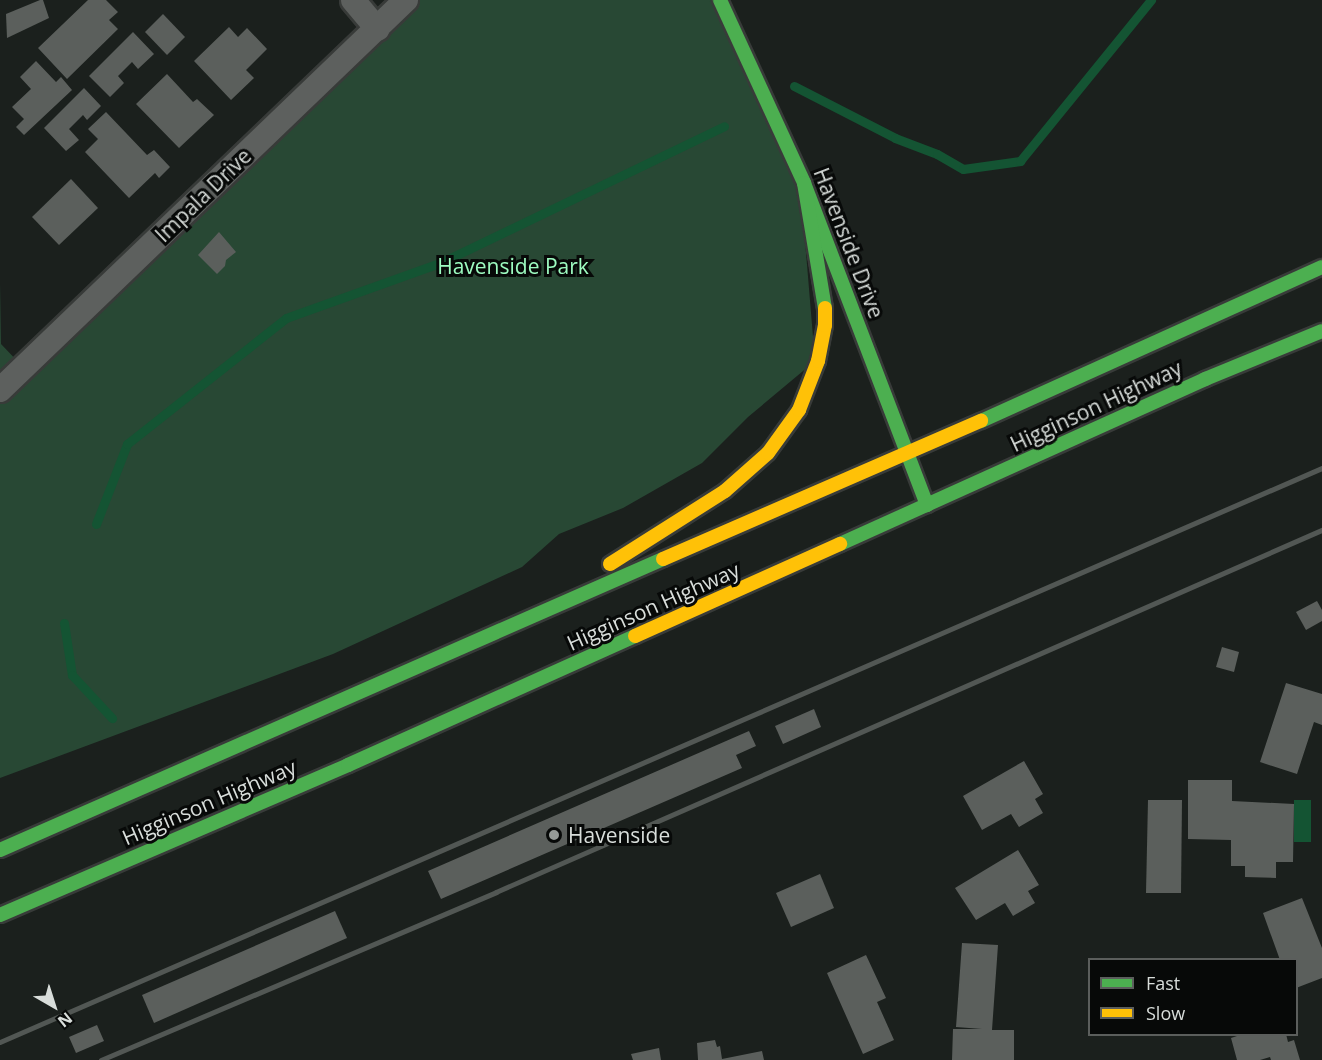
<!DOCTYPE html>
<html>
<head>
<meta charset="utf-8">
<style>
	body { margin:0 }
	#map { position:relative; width:1322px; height:1060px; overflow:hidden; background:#1b201d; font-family:"Open Sans",sans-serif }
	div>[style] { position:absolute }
	.green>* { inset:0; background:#284834 }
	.water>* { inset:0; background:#145433 }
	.stream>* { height:9px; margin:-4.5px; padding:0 4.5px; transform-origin:4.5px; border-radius:4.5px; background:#145433 }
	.building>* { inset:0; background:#5b5f5c }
	.roads { filter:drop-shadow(2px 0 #383b39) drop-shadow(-2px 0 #383b39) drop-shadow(0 2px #383b39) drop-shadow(0 -2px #383b39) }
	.street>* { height:24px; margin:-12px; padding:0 12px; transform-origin:12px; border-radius:12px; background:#5d605e }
	.fast>* { height:14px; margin:-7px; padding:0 7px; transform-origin:7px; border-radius:7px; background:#4caf50 }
	.slow>* { height:14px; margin:-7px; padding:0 7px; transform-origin:7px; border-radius:7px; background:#ffc107 }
	.rail>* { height:4.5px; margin:-2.25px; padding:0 2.25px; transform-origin:2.25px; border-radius:2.25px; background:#525754 }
	.dots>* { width:16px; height:16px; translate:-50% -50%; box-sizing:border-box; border:3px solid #070908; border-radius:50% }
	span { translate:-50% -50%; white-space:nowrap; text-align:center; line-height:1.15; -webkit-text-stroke:6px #070908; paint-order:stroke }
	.street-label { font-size:21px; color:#d8ddda }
	.park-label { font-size:21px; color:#9dfbc0 }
	.poi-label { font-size:21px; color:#d8ddda }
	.left { translate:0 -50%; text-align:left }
	.legend { position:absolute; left:1088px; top:958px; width:210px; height:78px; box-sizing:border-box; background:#070908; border:2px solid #5b5e5c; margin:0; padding:8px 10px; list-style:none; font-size:18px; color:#d8ddda }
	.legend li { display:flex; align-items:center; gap:12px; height:30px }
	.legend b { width:30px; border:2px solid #5b5e5c }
	.north { position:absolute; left:24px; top:976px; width:60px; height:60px; -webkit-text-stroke:4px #070908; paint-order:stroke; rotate:141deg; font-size:16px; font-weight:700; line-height:24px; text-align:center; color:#d8ddda }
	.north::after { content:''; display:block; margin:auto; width:21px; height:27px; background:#d8ddda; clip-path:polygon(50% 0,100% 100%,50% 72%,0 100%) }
</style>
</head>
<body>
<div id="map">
	<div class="green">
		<div style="clip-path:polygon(406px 0,719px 0,800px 180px,815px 361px,748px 417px,702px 463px,623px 508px,559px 534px,522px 567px,333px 654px,0 778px,0 282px,1px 344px,23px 367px)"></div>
	</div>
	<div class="water">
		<div style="clip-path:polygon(1294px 800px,1311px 800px,1311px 842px,1294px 842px)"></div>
	</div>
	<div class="stream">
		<div style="left:794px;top:86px;width:114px;rotate:27.2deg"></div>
		<div style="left:895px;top:138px;width:45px;rotate:20.9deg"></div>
		<div style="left:937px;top:154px;width:30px;rotate:30deg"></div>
		<div style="left:963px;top:169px;width:58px;rotate:-8deg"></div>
		<div style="left:1020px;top:161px;width:208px;rotate:-50.9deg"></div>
		<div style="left:96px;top:524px;width:86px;rotate:-68.8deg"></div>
		<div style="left:127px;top:444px;width:203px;rotate:-38.4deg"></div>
		<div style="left:286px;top:318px;width:166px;rotate:-19.7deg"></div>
		<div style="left:442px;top:262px;width:313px;rotate:-25.7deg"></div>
		<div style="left:64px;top:623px;width:53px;rotate:81.3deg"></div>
		<div style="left:72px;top:675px;width:59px;rotate:47.1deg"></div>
	</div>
	<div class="building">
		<div style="clip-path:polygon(40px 0,43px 0,49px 18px,7px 38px,6px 14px)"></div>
		<div style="clip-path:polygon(88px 0,106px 0,118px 12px,109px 20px,118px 29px,67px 79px,38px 48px)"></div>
		<div style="clip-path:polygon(163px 14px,185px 37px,167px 55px,145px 32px)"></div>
		<div style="clip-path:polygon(229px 27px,238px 37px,247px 28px,267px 49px,246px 70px,254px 78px,231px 100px,194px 61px)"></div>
		<div style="clip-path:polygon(133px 32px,154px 54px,138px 69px,132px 62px,118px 76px,124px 83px,110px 97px,89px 76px)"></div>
		<div style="clip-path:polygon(36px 61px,56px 82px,61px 77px,72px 90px,24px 135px,16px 127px,24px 119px,12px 107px,31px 89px,20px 77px)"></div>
		<div style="clip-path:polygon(167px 74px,193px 102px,197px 99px,214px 115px,179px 148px,136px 104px)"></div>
		<div style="clip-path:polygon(84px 88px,101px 106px,87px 120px,83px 115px,69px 129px,79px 140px,66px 151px,44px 128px)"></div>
		<div style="clip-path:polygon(106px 112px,147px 155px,154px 150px,170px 167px,159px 178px,155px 173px,129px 198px,85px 152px,98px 139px,88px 129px)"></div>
		<div style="clip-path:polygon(71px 179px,98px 208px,59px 245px,32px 217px)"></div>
		<div style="clip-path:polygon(219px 232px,236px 252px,226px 260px,225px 266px,217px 274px,198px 255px)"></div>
		<div style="clip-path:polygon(1317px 601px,1322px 610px,1322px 621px,1306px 630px,1296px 612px)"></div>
		<div style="clip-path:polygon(1222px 647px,1239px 652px,1234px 672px,1216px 667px)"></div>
		<div style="clip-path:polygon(1286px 683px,1322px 694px,1322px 725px,1314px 722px,1297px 774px,1260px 762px)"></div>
		<div style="clip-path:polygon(814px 709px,821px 727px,783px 744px,775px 726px)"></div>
		<div style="clip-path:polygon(749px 731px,756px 746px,736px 755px,742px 768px,441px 899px,428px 871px)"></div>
		<div style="clip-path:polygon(1024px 761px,1043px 794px,1035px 799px,1043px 813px,1019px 827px,1011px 814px,982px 830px,963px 796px)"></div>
		<div style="clip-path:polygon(1188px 780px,1232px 780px,1232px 801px,1294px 804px,1293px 862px,1276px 862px,1276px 878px,1245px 877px,1245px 866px,1231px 866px,1231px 840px,1188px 839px)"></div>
		<div style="clip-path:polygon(1148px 800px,1182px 800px,1181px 893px,1146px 893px)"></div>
		<div style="clip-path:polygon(1018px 850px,1039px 885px,1028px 891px,1035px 903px,1013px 916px,1005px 903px,976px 920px,955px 888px)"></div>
		<div style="clip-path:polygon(820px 874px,834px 908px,791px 927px,776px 893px)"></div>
		<div style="clip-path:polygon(1302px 898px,1322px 948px,1322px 978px,1296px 988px,1296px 960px,1280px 960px,1263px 913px)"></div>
		<div style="clip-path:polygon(335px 911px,347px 938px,154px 1023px,142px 995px)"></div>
		<div style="clip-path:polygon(962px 943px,998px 945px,992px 1030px,1014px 1030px,1014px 1060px,952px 1060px,953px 1029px,982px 1029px,956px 1027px)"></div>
		<div style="clip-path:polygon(866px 955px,886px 998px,877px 1002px,894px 1040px,863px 1054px,827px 973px)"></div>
		<div style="clip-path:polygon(97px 1025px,104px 1041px,76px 1053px,69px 1037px)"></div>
		<div style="clip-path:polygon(1243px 1034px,1286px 1034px,1288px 1042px,1294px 1040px,1300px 1060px,1271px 1060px,1270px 1057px,1260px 1060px,1237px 1060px,1231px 1038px)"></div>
		<div style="clip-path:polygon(715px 1040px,717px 1047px,720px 1046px,722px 1059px,762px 1051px,764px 1060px,698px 1060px,697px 1043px)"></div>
		<div style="clip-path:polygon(659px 1048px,661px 1060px,633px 1060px,631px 1054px)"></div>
	</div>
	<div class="roads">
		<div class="street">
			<div style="left:353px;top:0;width:38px;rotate:50deg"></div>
			<div style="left:0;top:390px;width:563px;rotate:-43.85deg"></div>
		</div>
		<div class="fast">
			<div style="left:720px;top:0;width:201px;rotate:65.3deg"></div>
			<div style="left:804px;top:183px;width:345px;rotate:69.1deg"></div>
			<div style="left:804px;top:183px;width:127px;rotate:80.5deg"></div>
			<div style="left:981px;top:421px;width:374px;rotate:-24.3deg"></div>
			<div style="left:840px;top:544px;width:401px;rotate:-24.3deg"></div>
			<div style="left:1205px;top:379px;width:126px;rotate:-22.3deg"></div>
			<div style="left:0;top:850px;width:724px;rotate:-23.7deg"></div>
			<div style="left:0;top:915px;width:379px;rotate:-23.3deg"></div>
			<div style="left:348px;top:765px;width:315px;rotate:-24.2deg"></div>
		</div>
		<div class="slow">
			<div style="left:663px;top:559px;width:347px;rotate:-23.5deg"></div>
			<div style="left:610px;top:564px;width:136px;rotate:-32.4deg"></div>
			<div style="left:725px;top:491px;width:57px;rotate:-41.5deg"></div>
			<div style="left:768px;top:453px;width:53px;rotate:-54.2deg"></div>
			<div style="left:799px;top:410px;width:53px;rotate:-68.8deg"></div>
			<div style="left:818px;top:361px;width:37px;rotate:-79deg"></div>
			<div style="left:825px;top:325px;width:17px;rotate:-90deg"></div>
			<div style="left:635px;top:636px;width:225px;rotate:-24.2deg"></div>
		</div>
	</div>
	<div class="rail">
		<div style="left:0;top:1042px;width:1441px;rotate:-23.47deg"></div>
		<div style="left:101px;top:1060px;width:429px;rotate:-23deg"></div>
		<div style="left:496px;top:892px;width:902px;rotate:-23.67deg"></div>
	</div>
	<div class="dots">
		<div style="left:554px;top:835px;background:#969b98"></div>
	</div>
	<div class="street-label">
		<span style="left:203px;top:195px;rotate:-44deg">Impala Drive</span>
		<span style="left:849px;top:243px;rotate:69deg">Havenside Drive</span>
		<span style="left:1096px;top:406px;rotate:-25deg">Higginson Highway</span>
		<span style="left:653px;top:606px;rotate:-24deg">Higginson Highway</span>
		<span style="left:209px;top:802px;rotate:-23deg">Higginson Highway</span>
	</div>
	<div class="park-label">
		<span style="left:513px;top:266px">Havenside Park</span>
	</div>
	<div class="poi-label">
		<span class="left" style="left:568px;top:835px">Havenside</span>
	</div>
	<ul class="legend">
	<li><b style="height:8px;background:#4caf50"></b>Fast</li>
	<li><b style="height:8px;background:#ffc107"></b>Slow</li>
	</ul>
	<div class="north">N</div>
</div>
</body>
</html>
